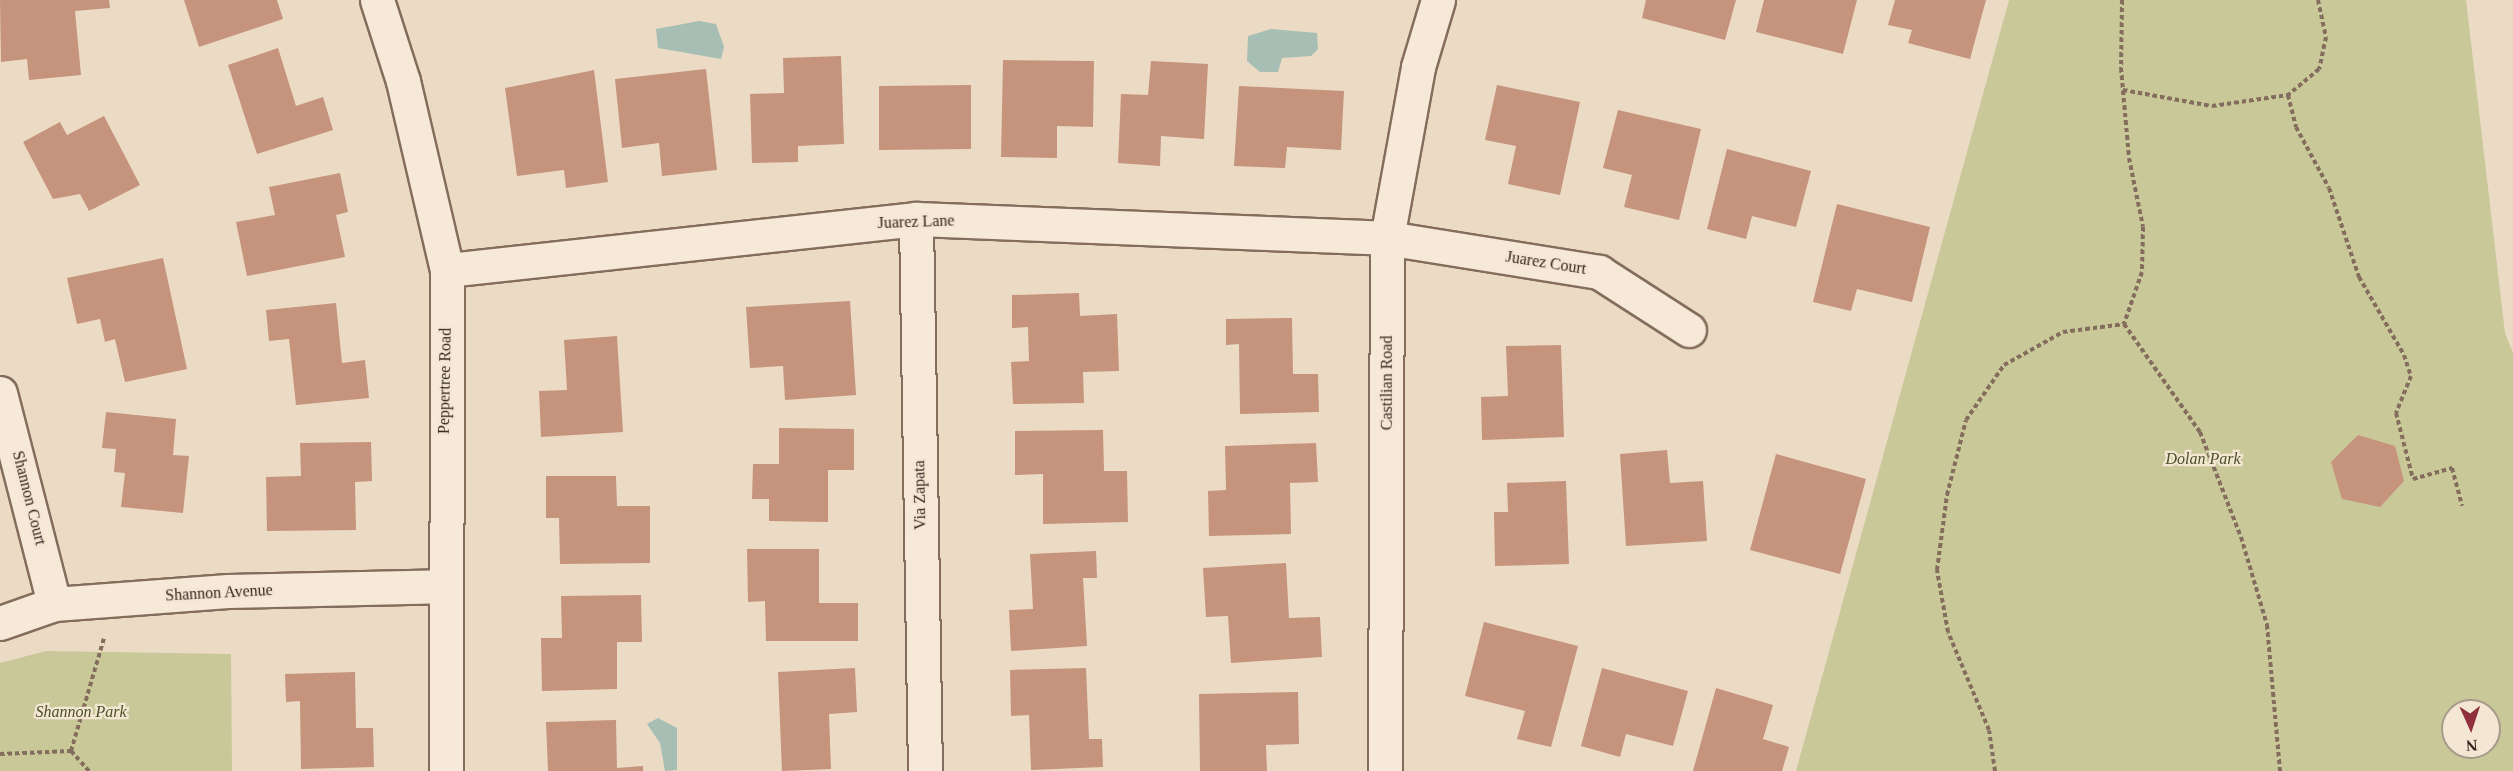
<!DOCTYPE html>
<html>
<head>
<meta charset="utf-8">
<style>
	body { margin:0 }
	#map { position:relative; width:2513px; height:771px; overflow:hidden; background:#ebdbc4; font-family:Georgia,serif }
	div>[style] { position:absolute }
	.green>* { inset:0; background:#c8c899 }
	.water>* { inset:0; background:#a6beb4 }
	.building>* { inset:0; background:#c6937d }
	.path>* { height:4px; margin-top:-2px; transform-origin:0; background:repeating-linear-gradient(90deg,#846d5c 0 4.5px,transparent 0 7.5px) }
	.roads { filter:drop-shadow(2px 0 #846d5c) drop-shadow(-2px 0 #846d5c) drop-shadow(0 2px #846d5c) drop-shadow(0 -2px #846d5c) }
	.street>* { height:33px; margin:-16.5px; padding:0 16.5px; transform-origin:16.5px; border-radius:16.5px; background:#f6e9d7 }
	span { translate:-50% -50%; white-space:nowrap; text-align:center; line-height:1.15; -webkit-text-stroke:4.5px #f3e6d3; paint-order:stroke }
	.street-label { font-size:16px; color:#35271f }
	.park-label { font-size:16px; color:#4b5027; font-style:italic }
	.north { position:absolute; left:2441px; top:699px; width:60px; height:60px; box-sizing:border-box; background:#f3e6d3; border:2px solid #a79a8b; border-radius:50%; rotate:177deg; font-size:16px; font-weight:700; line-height:24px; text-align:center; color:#35271f }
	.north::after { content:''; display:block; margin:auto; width:21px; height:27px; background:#8f303c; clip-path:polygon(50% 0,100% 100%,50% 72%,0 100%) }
</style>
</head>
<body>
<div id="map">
	<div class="green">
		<div style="clip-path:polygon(evenodd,2009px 0,2466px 0,2505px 333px,2513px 353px,2513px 771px,1796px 771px,2009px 0,2453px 711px,2489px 711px,2489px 747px,2453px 747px,2453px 711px)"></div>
		<div style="clip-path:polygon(46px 651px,231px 654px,232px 771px,0 771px,0 663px)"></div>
	</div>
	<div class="water">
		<div style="clip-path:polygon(699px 21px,716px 24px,724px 47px,721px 59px,658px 48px,656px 29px)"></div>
		<div style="clip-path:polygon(1271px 29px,1317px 33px,1318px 49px,1311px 56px,1282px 58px,1278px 72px,1260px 72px,1247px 61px,1248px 36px)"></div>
		<div style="clip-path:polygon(658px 718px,677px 728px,677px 770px,665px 771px,660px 743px,647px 724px)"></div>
	</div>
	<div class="building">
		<div style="clip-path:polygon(0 0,109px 0,110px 8px,75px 11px,81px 75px,29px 80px,27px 59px,1px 62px)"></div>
		<div style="clip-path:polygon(184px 0,277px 0,283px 19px,199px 47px)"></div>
		<div style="clip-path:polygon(1646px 0,1736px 0,1725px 40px,1642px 18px)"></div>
		<div style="clip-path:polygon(1764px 0,1857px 0,1843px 54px,1756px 32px)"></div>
		<div style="clip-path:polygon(1895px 0,1986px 0,1970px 59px,1908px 43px,1912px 30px,1888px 25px)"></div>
		<div style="clip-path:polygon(278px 48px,296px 106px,323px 97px,333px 130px,257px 154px,228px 65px)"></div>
		<div style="clip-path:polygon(841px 56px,844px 144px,798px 146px,798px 162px,752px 163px,750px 94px,784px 93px,783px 58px)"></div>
		<div style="clip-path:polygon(1003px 60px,1094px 61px,1093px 127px,1057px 126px,1057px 158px,1001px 157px)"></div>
		<div style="clip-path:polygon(1151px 61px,1208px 64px,1204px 139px,1161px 136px,1160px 166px,1118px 163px,1121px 94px,1148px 95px)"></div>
		<div style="clip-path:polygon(706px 69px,717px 170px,662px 176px,659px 143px,622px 148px,615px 79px)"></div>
		<div style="clip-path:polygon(594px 70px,608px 182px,566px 188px,564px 170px,517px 176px,505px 88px)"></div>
		<div style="clip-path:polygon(971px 85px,971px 149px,879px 150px,879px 86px)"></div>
		<div style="clip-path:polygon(1497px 85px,1580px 102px,1560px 195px,1508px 184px,1516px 146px,1485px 140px)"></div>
		<div style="clip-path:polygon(1239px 86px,1344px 91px,1341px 150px,1287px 147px,1285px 168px,1234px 166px)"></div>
		<div style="clip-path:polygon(1618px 110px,1701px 129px,1679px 220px,1624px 207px,1632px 175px,1603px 168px)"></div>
		<div style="clip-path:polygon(104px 116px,140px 185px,89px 211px,80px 194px,53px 199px,23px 142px,60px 122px,67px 135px)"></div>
		<div style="clip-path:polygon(1727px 149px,1811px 171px,1796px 227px,1752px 216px,1746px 239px,1707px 229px)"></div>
		<div style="clip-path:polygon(340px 173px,348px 212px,336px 215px,345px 257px,247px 276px,236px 222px,275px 215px,269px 187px)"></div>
		<div style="clip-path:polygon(1837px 204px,1930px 227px,1912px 302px,1857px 289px,1851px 311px,1813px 302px)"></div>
		<div style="clip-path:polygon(163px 258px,187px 369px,125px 382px,115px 339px,105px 342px,100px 319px,77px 324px,67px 278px)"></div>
		<div style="clip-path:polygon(1079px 293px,1080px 316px,1117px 314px,1119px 371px,1083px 372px,1084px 403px,1013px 404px,1011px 362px,1029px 361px,1028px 327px,1012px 328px,1012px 295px)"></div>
		<div style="clip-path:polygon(850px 301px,856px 395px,785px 400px,783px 366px,750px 368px,746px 307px)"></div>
		<div style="clip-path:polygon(336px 303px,342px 363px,365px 360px,369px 398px,296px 405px,289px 339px,269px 341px,266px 310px)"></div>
		<div style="clip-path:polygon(1292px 318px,1293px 374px,1318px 374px,1319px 412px,1240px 414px,1239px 344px,1226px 345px,1226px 319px)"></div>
		<div style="clip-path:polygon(617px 336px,623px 432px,541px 437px,539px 391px,567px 390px,564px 340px)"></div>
		<div style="clip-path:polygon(1561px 345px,1564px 437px,1482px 440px,1481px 397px,1508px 396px,1506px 346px)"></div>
		<div style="clip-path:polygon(106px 412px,176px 419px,173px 455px,189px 456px,183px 513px,121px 507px,125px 473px,114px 472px,116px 449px,102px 448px)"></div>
		<div style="clip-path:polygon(779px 428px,854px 429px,854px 470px,828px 470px,828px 522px,769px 521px,769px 499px,752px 499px,753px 464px,779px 464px)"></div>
		<div style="clip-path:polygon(1103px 430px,1104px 471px,1127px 471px,1128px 522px,1043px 524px,1043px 474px,1015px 475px,1015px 431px)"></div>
		<div style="clip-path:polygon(2358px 435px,2395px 446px,2404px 481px,2380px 507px,2342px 499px,2331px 462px)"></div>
		<div style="clip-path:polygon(371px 442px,372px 481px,355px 482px,356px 530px,267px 531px,266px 477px,301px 476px,300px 443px)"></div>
		<div style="clip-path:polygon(1316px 443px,1318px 482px,1290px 483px,1291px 534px,1209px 536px,1208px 491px,1226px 490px,1225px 446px)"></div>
		<div style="clip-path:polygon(1667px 450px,1670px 483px,1703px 481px,1707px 541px,1626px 546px,1620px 454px)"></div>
		<div style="clip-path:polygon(1776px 454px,1866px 479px,1840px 574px,1750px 550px)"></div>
		<div style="clip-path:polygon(546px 476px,616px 476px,617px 506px,650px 506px,650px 563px,560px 564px,559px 518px,546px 518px)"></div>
		<div style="clip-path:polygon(1566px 481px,1569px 564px,1495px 566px,1494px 512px,1508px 512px,1507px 483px)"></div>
		<div style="clip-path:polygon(747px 549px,819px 549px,819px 603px,858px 603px,858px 641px,766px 641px,765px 601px,748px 602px)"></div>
		<div style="clip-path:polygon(1096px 551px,1097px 578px,1083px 578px,1087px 646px,1011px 651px,1009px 610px,1033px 609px,1030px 554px)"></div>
		<div style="clip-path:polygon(1286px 563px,1289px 618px,1320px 617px,1322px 657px,1231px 663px,1228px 616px,1206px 617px,1203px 568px)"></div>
		<div style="clip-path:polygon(641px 595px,642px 642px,617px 642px,617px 689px,542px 691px,541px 638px,562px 638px,561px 596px)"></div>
		<div style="clip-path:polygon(1484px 622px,1578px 646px,1551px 747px,1517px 739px,1525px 711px,1465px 696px)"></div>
		<div style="clip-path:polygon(855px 668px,857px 712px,829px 714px,831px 769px,782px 771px,778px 672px)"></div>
		<div style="clip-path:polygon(1086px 668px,1089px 739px,1102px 739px,1103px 767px,1031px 770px,1029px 715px,1011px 716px,1010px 670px)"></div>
		<div style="clip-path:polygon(1602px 668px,1688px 691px,1673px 746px,1626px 734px,1620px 757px,1581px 746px)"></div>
		<div style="clip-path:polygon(355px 672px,356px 728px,373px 728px,374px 767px,301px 769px,300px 701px,286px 702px,285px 674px)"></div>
		<div style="clip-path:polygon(1716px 688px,1773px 705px,1763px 739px,1789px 747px,1782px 771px,1693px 771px)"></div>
		<div style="clip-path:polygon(1298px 692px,1299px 744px,1266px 745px,1267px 771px,1200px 771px,1199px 694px)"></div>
		<div style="clip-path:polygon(616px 720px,617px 768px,643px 766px,643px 771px,548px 771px,546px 722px)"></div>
	</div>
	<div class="path">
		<div style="left:2122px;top:0;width:68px;rotate:90.8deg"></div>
		<div style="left:2121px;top:68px;width:90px;rotate:84.9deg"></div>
		<div style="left:2129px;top:158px;width:70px;rotate:78.5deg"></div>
		<div style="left:2143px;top:227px;width:45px;rotate:91.3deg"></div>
		<div style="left:2142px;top:272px;width:55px;rotate:109.1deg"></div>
		<div style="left:2124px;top:324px;width:132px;rotate:54.9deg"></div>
		<div style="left:2200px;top:432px;width:113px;rotate:68.7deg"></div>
		<div style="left:2241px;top:537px;width:92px;rotate:73.5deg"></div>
		<div style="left:2267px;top:625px;width:147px;rotate:84.9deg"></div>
		<div style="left:2318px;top:0;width:38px;rotate:78deg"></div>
		<div style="left:2326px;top:37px;width:33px;rotate:102deg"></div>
		<div style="left:2319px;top:69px;width:40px;rotate:140deg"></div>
		<div style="left:2288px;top:95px;width:33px;rotate:76deg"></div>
		<div style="left:2296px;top:127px;width:69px;rotate:61.6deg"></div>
		<div style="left:2329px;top:188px;width:94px;rotate:71.4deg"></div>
		<div style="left:2359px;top:277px;width:90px;rotate:60deg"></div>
		<div style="left:2404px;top:355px;width:22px;rotate:72deg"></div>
		<div style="left:2411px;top:376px;width:40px;rotate:112deg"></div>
		<div style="left:2396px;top:413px;width:68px;rotate:75.6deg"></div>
		<div style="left:2413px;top:479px;width:41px;rotate:-15.8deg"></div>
		<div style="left:2452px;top:468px;width:39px;rotate:75deg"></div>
		<div style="left:2123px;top:90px;width:90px;rotate:10.2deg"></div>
		<div style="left:2212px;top:106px;width:77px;rotate:-8.2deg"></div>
		<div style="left:0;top:754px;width:71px;rotate:-2.4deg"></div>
		<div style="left:89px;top:771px;width:27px;rotate:-132deg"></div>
		<div style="left:71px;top:751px;width:118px;rotate:-73.7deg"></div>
		<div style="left:1995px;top:771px;width:41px;rotate:-98.3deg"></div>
		<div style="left:1989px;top:730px;width:106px;rotate:-112.7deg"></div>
		<div style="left:1948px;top:632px;width:63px;rotate:-100.1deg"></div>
		<div style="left:1937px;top:570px;width:76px;rotate:-82.4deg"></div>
		<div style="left:1947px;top:495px;width:77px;rotate:-75.8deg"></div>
		<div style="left:1966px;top:420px;width:67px;rotate:-55.4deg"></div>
		<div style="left:2004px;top:365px;width:68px;rotate:-29.2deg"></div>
		<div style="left:2063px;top:332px;width:62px;rotate:-7.5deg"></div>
	</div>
	<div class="roads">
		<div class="street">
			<div style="left:377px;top:0;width:85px;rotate:72.2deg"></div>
			<div style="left:403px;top:81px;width:194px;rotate:76.9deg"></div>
			<div style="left:447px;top:270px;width:501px;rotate:90.11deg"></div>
			<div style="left:916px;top:219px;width:552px;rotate:89.07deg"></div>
			<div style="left:447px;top:270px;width:472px;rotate:-6.2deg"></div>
			<div style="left:916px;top:219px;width:471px;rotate:2.3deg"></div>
			<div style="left:1387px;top:238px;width:215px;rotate:9.1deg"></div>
			<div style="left:1599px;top:272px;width:107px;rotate:32.8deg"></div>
			<div style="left:0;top:393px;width:218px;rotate:75.6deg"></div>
			<div style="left:0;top:623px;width:57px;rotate:-19.4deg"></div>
			<div style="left:54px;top:604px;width:174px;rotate:-4.3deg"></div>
			<div style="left:228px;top:591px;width:214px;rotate:-1.3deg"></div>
			<div style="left:1385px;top:771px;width:533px;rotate:-89.79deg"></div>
			<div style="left:1387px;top:238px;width:174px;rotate:-79.7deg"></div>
			<div style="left:1418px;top:67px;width:70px;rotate:-73.4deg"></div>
		</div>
	</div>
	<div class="street-label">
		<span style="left:916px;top:222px;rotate:-2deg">Juarez Lane</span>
		<span style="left:1546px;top:263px;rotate:9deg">Juarez Court</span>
		<span style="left:445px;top:381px;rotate:-89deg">Peppertree Road</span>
		<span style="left:1387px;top:383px;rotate:-90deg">Castilian Road</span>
		<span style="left:920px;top:495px;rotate:-91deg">Via Zapata</span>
		<span style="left:29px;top:498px;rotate:76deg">Shannon Court</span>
		<span style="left:219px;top:593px;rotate:-3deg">Shannon Avenue</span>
	</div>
	<div class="park-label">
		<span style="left:2203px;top:459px">Dolan Park</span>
		<span style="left:81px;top:712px">Shannon Park</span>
	</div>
	<div class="north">N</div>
</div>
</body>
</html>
